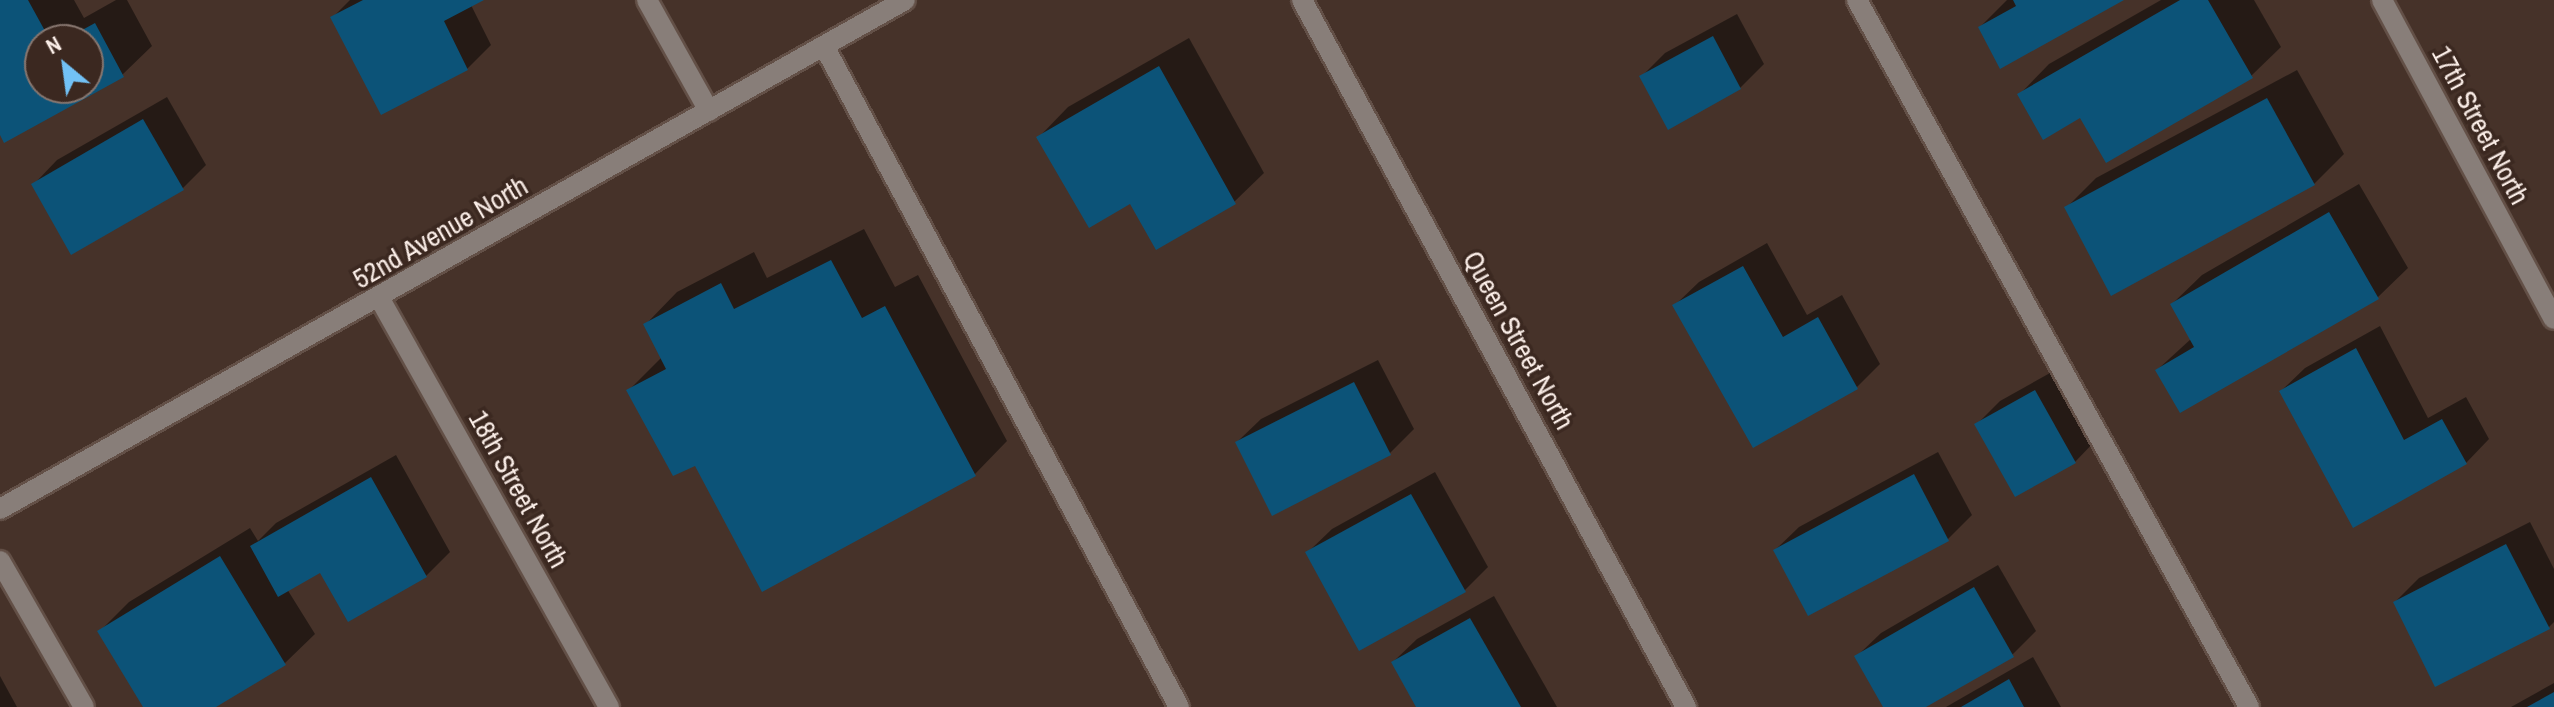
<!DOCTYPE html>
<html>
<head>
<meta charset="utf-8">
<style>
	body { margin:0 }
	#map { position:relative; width:2554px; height:707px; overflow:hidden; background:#463229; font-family:"Archivo Narrow",sans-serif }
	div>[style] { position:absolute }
	.shadow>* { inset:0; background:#0007 }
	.building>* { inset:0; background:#0c5378 }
	.roads { filter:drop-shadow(2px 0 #635047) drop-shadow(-2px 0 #635047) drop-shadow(0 2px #635047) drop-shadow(0 -2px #635047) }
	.minor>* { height:20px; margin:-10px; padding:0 10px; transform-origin:10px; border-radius:10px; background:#887e79 }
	span { translate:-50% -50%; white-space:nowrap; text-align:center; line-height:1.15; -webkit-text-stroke:7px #3b2820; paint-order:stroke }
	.street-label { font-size:28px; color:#f9ece6 }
	.north { position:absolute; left:24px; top:24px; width:80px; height:80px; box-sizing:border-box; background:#3b2820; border:2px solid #87766f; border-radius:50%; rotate:331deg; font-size:22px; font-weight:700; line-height:32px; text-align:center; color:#f9ece6 }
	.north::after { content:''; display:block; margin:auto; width:28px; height:36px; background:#72c1f5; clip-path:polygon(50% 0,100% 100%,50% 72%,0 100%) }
</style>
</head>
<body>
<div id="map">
	<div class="shadow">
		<div style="clip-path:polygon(evenodd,0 0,74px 0,84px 18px,116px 0,127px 0,152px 46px,122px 75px,0 131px,0 0,40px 40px,88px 40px,88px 88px,40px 88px,40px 40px)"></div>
		<div style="clip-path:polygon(350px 0,480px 0,471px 5px,491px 45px,467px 69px,333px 17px)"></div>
		<div style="clip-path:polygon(2007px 0,2120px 0,1980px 27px)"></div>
		<div style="clip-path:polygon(2161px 0,2254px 0,2281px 47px,2251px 76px,2081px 115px,2020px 94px,2049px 64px)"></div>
		<div style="clip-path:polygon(1737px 14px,1764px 64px,1740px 88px,1642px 76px,1665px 53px)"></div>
		<div style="clip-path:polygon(1189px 38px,1264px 173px,1234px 202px,1039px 137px,1068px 107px)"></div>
		<div style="clip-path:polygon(2297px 70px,2344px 154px,2314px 184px,2067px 207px,2096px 178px)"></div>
		<div style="clip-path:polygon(167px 97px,206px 165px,183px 188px,34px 184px,57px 160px)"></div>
		<div style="clip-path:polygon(2359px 184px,2408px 268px,2378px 297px,2180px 410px,2157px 370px,2192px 338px,2172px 304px,2202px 275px)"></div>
		<div style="clip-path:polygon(864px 229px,895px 287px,918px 275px,1007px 441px,975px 474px,696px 463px,629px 390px,662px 357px,645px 325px,677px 292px,754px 252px,767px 278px)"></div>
		<div style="clip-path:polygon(1767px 243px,1807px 315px,1842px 295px,1880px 364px,1857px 387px,1675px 305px,1699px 282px)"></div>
		<div style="clip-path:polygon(2380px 326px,2428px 418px,2466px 397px,2489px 439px,2466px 463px,2353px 525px,2281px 391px,2305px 368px)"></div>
		<div style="clip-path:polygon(1378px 360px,1414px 429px,1390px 453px,1273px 513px,1237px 442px,1261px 419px)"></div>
		<div style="clip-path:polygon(2059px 368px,2098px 438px,2075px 462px,1977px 424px,2000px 401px)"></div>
		<div style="clip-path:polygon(1938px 452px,1972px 515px,1948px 539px,1809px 613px,1775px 550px,1799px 527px)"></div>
		<div style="clip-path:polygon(396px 455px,450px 552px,426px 576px,320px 570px,287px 589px,315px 634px,285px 663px,212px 707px,145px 707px,100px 631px,129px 602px,250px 528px,258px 541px,276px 523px)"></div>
		<div style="clip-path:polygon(1435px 472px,1488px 567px,1464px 591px,1308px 552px,1332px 529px)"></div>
		<div style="clip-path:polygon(2530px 522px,2554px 569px,2554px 622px,2549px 627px,2395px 602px,2419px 578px)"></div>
		<div style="clip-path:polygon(1998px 565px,2036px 631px,2012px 655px,1922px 707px,1885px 707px,1857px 656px,1881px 633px)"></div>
		<div style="clip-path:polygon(1494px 596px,1557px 707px,1418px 707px,1393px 662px,1417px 639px)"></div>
		<div style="clip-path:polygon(2033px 657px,2061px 707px,1946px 707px)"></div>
		<div style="clip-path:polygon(0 676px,17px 707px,0 707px)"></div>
		<div style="clip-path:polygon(2554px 683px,2554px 707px,2511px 707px)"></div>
	</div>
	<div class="building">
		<div style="clip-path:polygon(0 0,28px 0,50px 40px,40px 40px,40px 88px,88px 88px,88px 40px,64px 40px,95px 23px,124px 77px,4px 143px,0 135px)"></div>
		<div style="clip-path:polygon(363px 0,484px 0,444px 21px,468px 70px,381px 115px,330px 17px)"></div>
		<div style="clip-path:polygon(2013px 0,2124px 0,2000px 69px,1978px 27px,2016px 6px)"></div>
		<div style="clip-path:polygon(2180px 0,2208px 0,2253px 78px,2106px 163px,2080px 118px,2043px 140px,2017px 94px)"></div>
		<div style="clip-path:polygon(1713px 36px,1741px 89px,1668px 130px,1639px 76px)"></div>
		<div style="clip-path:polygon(1159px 66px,1236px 204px,1156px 250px,1130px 204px,1089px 228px,1036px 137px)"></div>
		<div style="clip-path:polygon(2267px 98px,2315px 185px,2111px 296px,2064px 207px)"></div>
		<div style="clip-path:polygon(143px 119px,184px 190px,71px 255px,31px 184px)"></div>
		<div style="clip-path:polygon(2329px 212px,2379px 299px,2180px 413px,2155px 370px,2194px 347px,2170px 304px)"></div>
		<div style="clip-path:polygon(831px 260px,862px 318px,885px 306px,976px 476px,762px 592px,695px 466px,673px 476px,626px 390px,666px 369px,643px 324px,721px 283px,734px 309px)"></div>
		<div style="clip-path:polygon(1743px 266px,1783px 337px,1818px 317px,1858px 389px,1753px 448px,1672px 305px)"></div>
		<div style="clip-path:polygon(2356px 348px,2404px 440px,2442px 419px,2467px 464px,2353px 528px,2279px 391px)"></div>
		<div style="clip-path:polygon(1354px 382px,1391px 455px,1272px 516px,1235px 442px)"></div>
		<div style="clip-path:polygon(2035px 390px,2076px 463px,2015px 497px,1974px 424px)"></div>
		<div style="clip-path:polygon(1914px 474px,1949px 541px,1808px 616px,1773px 550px)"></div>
		<div style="clip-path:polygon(371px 477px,427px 577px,348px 622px,320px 573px,278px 597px,250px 546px)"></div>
		<div style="clip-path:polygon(1411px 494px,1466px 592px,1359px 651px,1305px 552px)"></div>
		<div style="clip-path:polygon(2506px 544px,2550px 629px,2435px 687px,2393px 602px)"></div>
		<div style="clip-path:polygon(220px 556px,286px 665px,216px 707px,143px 707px,97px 631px)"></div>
		<div style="clip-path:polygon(1974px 587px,2014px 657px,1926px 707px,1883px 707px,1854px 656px)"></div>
		<div style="clip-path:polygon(1470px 618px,1521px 707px,1416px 707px,1391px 662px)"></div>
		<div style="clip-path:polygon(2009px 679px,2024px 707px,1961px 707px)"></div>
		<div style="clip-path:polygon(2554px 692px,2554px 707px,2527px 707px)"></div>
	</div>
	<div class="roads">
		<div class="minor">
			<div style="left:647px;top:0;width:127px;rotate:60.8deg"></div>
			<div style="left:1302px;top:0;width:805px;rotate:61.49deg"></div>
			<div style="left:1857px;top:0;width:808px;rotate:60.99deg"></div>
			<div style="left:2382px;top:0;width:362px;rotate:61.7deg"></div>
			<div style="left:824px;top:46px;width:750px;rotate:61.76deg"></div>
			<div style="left:380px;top:299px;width:468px;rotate:60.7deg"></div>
			<div style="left:0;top:509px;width:1038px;rotate:-29.35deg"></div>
			<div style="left:0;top:561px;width:168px;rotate:60.1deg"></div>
		</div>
	</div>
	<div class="street-label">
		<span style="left:2481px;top:125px;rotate:62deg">17th Street North</span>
		<span style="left:440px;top:232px;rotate:-30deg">52nd Avenue North</span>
		<span style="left:1519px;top:340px;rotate:61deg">Queen Street North</span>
		<span style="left:519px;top:489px;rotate:61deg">18th Street North</span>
	</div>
	<div class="north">N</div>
</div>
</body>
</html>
